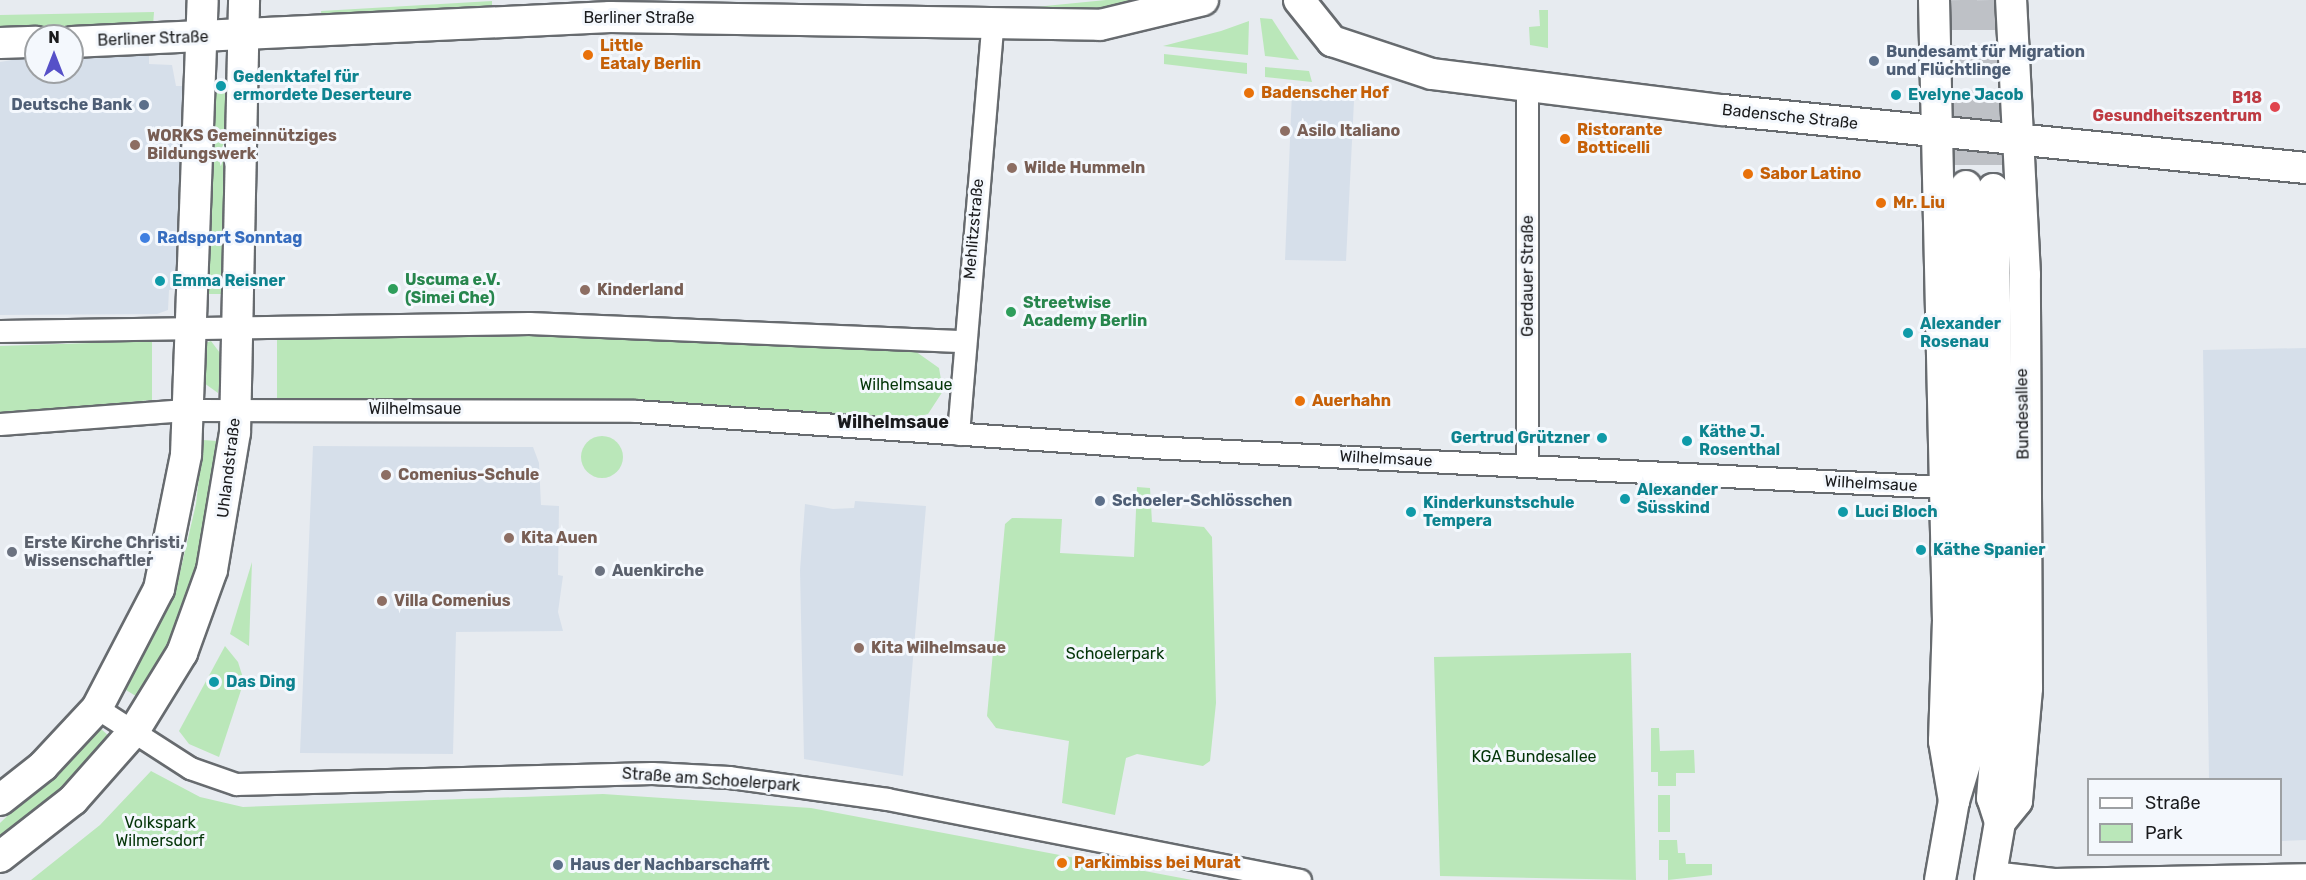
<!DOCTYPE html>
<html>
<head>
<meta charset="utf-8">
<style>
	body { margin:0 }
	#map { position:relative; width:2306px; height:880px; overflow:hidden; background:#e7ebf0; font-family:Rubik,sans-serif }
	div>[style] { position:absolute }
	.built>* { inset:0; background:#d6dfea }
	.green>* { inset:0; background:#bae7b9 }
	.round { border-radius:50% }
	.secondary-tunnel>* { height:30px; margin-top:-15px; transform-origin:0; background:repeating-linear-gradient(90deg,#bec1c6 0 30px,transparent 0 45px) }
	.roads { filter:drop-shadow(2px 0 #676b6f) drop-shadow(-2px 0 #676b6f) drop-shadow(0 2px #676b6f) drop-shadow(0 -2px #676b6f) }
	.street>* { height:21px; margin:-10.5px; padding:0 10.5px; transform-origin:10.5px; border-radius:10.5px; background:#fff }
	.secondary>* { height:30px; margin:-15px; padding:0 15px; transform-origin:15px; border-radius:15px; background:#fff }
	.dots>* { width:16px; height:16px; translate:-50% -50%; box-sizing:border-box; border:3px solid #f4f8fd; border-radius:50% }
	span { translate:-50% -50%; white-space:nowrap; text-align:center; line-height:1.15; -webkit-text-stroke:6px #f4f8fd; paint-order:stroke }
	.street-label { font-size:16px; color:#1a1b1d }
	.food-label { font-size:16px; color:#c56008; font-weight:700 }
	.left { translate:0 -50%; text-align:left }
	.service-label { font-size:16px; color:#4e5e75; font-weight:700 }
	.right { translate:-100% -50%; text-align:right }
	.culture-label { font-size:16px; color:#0d838f; font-weight:700 }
	.health-label { font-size:16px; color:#be3a42; font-weight:700 }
	.education-label { font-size:16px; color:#785e54; font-weight:700 }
	.shop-label { font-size:16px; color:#366cbe; font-weight:700 }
	.leisure-label { font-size:16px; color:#27864d; font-weight:700 }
	.park-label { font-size:16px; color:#043508 }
	.worship-label { font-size:16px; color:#5b616d; font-weight:700 }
	.neighbourhood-label { font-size:18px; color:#1a1b1d; font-weight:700 }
	.legend { position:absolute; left:2087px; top:778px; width:195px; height:78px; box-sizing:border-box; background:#f4f8fd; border:2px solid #9da0a3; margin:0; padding:8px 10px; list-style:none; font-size:18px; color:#1a1b1d }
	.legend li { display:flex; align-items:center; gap:12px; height:30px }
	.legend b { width:30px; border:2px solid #9da0a3 }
	.north { position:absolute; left:24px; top:24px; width:60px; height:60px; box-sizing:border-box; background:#f4f8fd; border:2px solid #9da0a3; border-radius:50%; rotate:0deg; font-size:16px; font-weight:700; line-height:24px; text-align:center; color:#1a1b1d }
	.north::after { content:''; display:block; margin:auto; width:21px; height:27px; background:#5650c8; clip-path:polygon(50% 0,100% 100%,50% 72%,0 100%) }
</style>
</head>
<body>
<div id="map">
	<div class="built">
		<div style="clip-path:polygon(149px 53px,149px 64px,172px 65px,176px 86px,185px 86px,178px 289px,169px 290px,168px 310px,157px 314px,0 315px,0 62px,36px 56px,36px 72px,72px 72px,72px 55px)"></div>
		<div style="clip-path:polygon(1292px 92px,1354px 101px,1346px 261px,1285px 260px)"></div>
		<div style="clip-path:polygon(2306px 348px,2306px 840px,2281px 841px,2280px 780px,2209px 779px,2203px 350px)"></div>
		<div style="clip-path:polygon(313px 446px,533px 447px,539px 463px,541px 505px,559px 506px,558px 575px,563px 576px,558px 612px,563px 631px,456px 632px,453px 754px,300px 753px)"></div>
		<div style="clip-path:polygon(855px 501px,926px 506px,903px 776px,804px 759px,800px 570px,805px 504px,833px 509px,854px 508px)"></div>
	</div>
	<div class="green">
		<div style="clip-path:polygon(1106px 0,1158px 0,1111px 11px,1035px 17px,1035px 7px)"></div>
		<div style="clip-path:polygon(492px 1px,492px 9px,322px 21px,321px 11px)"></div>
		<div style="clip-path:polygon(1539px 10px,1548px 10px,1548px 48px,1530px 45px,1529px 27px,1540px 26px)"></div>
		<div style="clip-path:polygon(154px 12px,153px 26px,0 30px,0 15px)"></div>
		<div style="clip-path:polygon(1260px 18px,1272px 19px,1299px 60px,1265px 56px)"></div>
		<div style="clip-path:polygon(1249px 21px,1248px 55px,1163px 46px,1221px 31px)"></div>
		<div style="clip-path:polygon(1164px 54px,1247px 63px,1247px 74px,1164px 64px)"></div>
		<div style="clip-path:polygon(1265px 67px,1309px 71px,1312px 82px,1265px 77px)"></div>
		<div style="clip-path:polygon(230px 83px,225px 294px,206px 294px,212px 84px)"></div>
		<div style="clip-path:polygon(277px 331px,282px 337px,554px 336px,915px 351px,939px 368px,943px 391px,928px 414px,909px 419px,631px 399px,277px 401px)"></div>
		<div style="clip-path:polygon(152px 341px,152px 400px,0 414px,0 346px)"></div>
		<div style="clip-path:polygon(211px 341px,223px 357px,218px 393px,204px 383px,205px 343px)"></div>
		<div class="round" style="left:581px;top:436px;width:42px;height:42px"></div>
		<div style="clip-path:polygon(203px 440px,217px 441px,211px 506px,194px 580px,169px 646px,139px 698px,126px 690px,178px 581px,196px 504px)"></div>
		<div style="clip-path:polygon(1137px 487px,1150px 488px,1152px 522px,1204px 527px,1212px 537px,1216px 703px,1210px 761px,1203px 766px,1137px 754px,1126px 758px,1115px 815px,1062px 803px,1069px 741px,996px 728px,987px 716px,1005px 524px,1012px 518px,1062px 519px,1060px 553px,1134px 557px)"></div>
		<div style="clip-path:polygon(252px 562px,249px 646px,230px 634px)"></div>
		<div style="clip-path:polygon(225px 646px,238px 662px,244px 681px,219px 757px,189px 744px,179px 731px)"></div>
		<div style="clip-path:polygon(1631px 653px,1636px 880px,1440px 876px,1434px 657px)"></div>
		<div style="clip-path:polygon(100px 728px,110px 737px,71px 780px,0 839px,0 823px)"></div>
		<div style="clip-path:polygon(1651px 728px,1659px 728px,1660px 751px,1694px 750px,1695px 773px,1676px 773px,1676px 786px,1658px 786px,1658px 772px,1651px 772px)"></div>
		<div style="clip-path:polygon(151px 771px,200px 797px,243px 807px,603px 794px,811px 808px,1192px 880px,31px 880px,100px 825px)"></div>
		<div style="clip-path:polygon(1658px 795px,1670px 795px,1670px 832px,1658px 832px)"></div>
		<div style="clip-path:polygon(1659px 840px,1677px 840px,1678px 853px,1685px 853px,1686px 864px,1712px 864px,1712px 875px,1668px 880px,1668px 860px,1659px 860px)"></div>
	</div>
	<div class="secondary-tunnel">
		<div style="left:1962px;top:0;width:186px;rotate:88.8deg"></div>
		<div style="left:1991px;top:0;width:189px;rotate:89.4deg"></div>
	</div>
	<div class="roads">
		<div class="street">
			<div style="left:0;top:331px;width:529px;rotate:-0.87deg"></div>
			<div style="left:529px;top:323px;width:436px;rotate:2.4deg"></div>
			<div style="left:0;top:424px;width:189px;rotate:-4.3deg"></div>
			<div style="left:188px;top:410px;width:447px;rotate:0.1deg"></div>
			<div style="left:635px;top:411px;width:517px;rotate:3.99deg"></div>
			<div style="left:1151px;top:447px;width:794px;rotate:2.89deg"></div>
			<div style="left:958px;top:434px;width:410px;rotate:-85.2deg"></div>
			<div style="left:1527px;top:466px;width:380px;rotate:-90deg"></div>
			<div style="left:97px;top:708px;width:111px;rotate:32.8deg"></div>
			<div style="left:190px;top:768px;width:49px;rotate:19.2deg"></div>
			<div style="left:236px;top:784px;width:416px;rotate:-1.5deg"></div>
			<div style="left:652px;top:773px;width:77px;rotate:3deg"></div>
			<div style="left:729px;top:777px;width:160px;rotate:7.9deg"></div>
			<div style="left:887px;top:799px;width:421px;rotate:11.1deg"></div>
			<div style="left:1992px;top:872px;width:62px;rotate:6.4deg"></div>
			<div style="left:2054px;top:879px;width:252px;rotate:-1.1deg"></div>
		</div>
		<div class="secondary">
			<div style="left:1299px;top:0;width:53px;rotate:51.2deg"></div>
			<div style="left:1332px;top:41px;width:105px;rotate:18.3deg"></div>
			<div style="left:1432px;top:74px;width:293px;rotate:7.1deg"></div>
			<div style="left:1723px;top:110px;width:586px;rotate:5.68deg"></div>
			<div style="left:1934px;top:0;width:620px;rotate:88.71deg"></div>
			<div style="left:1948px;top:620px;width:121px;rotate:91.9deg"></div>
			<div style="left:1944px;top:741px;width:61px;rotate:80.5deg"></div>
			<div style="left:72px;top:42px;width:539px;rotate:-2.66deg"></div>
			<div style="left:610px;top:17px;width:490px;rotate:0.9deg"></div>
			<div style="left:1100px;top:25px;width:106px;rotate:-13.6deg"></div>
			<div style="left:0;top:43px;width:36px;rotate:-2deg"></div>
			<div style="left:0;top:800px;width:55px;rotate:-38.3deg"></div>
			<div style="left:43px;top:766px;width:79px;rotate:-47deg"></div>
			<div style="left:97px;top:708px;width:134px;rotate:-62.5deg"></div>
			<div style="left:159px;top:589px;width:137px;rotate:-78.6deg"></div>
			<div style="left:186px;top:455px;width:455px;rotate:-87.9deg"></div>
			<div style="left:2000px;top:822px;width:27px;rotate:-51deg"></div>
			<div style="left:2017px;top:801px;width:113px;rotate:-84.9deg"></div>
			<div style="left:2027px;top:688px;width:413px;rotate:-90.3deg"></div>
			<div style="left:2025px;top:275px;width:275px;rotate:-92.9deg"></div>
			<div style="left:0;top:857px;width:93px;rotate:-38deg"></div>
			<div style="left:73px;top:800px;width:92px;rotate:-48.5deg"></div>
			<div style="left:134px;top:731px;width:92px;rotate:-58.4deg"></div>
			<div style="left:182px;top:653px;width:88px;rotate:-70.1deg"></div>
			<div style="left:212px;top:570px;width:139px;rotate:-80.5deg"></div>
			<div style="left:235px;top:433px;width:433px;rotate:-88.8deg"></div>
			<div style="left:1940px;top:880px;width:80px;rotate:-80deg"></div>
			<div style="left:1954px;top:801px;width:59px;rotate:-73.4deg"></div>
			<div style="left:1971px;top:744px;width:55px;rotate:-86.9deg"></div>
			<div style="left:1974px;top:689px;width:503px;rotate:-90.91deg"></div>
			<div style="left:1990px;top:880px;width:59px;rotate:-80.2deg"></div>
			<div style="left:2000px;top:822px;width:25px;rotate:-108deg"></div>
			<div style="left:1992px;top:798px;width:113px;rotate:-85.4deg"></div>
			<div style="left:2001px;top:685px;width:496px;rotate:-90.9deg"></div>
		</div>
	</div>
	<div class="dots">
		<div style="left:588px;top:55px;background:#e8710a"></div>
		<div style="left:1874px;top:61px;background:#5c6f8a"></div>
		<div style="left:221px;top:86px;background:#0f9aa8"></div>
		<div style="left:1249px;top:93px;background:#e8710a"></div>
		<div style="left:1896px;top:95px;background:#0f9aa8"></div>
		<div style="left:144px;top:105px;background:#5c6f8a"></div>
		<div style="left:2275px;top:107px;background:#e0444e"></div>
		<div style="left:1285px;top:131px;background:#8d6e63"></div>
		<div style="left:1565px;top:139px;background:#e8710a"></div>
		<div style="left:135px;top:145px;background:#8d6e63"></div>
		<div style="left:1012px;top:168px;background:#8d6e63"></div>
		<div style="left:1748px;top:174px;background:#e8710a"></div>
		<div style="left:1881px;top:203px;background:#e8710a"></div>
		<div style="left:145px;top:238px;background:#3f7fe0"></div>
		<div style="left:160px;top:281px;background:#0f9aa8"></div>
		<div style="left:393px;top:289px;background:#2e9e5b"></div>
		<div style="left:585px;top:290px;background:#8d6e63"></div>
		<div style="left:1011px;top:312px;background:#2e9e5b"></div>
		<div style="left:1908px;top:333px;background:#0f9aa8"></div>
		<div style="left:1300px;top:401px;background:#e8710a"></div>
		<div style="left:1602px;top:438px;background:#0f9aa8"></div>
		<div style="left:1687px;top:441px;background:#0f9aa8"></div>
		<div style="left:386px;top:475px;background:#8d6e63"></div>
		<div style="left:1625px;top:499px;background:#0f9aa8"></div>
		<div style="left:1100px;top:501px;background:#5c6f8a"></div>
		<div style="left:1411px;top:512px;background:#0f9aa8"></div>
		<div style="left:1843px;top:512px;background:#0f9aa8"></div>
		<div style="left:509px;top:538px;background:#8d6e63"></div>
		<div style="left:1921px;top:550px;background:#0f9aa8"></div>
		<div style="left:12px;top:552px;background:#6b7280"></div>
		<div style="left:600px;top:571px;background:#6b7280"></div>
		<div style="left:382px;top:601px;background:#8d6e63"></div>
		<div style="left:859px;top:648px;background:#8d6e63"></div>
		<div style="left:214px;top:682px;background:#0f9aa8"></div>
		<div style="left:1062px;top:863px;background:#e8710a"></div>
		<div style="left:558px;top:865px;background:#5c6f8a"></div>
	</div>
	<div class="street-label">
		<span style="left:639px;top:18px">Berliner Straße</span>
		<span style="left:153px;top:39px;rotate:-2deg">Berliner Straße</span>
		<span style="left:1790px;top:117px;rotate:6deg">Badensche Straße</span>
		<span style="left:974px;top:229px;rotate:-85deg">Mehlitzstraße</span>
		<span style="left:1528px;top:276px;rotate:-90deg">Gerdauer Straße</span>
		<span style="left:415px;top:409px">Wilhelmsaue</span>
		<span style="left:2023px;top:414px;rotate:-91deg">Bundesallee</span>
		<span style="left:1386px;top:459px;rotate:3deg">Wilhelmsaue</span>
		<span style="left:229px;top:468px;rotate:-83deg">Uhlandstraße</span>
		<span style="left:1871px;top:484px;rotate:3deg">Wilhelmsaue</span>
		<span style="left:711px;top:780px;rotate:4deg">Straße am Schoelerpark</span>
	</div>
	<div class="food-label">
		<span class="left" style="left:600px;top:55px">Little<br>Eataly Berlin</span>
		<span class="left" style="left:1261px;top:93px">Badenscher Hof</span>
		<span class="left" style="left:1577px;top:139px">Ristorante<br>Botticelli</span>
		<span class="left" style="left:1760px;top:174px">Sabor Latino</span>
		<span class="left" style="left:1893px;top:203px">Mr. Liu</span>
		<span class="left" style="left:1312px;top:401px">Auerhahn</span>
		<span class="left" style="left:1074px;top:863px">Parkimbiss bei Murat</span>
	</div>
	<div class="service-label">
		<span class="left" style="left:1886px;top:61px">Bundesamt für Migration<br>und Flüchtlinge</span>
		<span class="right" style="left:132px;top:105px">Deutsche Bank</span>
		<span class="left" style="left:1112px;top:501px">Schoeler-Schlösschen</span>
		<span class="left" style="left:570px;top:865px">Haus der Nachbarschafft</span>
	</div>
	<div class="culture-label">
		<span class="left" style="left:233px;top:86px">Gedenktafel für<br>ermordete Deserteure</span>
		<span class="left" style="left:1908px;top:95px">Evelyne Jacob</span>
		<span class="left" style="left:172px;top:281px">Emma Reisner</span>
		<span class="left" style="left:1920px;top:333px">Alexander<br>Rosenau</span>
		<span class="left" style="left:1699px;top:441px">Käthe J.<br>Rosenthal</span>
		<span class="right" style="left:1590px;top:438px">Gertrud Grützner</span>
		<span class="left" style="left:1637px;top:499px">Alexander<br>Süsskind</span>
		<span class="left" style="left:1423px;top:512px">Kinderkunstschule<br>Tempera</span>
		<span class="left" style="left:1855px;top:512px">Luci Bloch</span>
		<span class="left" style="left:1933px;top:550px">Käthe Spanier</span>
		<span class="left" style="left:226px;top:682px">Das Ding</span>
	</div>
	<div class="health-label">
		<span class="right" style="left:2262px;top:107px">B18<br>Gesundheitszentrum</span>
	</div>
	<div class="education-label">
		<span class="left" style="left:1297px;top:131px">Asilo Italiano</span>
		<span class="left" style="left:147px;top:145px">WORKS Gemeinnütziges<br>Bildungswerk</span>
		<span class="left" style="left:1024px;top:168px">Wilde Hummeln</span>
		<span class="left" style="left:597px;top:290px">Kinderland</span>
		<span class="left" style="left:398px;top:475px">Comenius-Schule</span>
		<span class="left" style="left:521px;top:538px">Kita Auen</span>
		<span class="left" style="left:394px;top:601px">Villa Comenius</span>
		<span class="left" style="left:871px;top:648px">Kita Wilhelmsaue</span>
	</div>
	<div class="shop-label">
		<span class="left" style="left:157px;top:238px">Radsport Sonntag</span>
	</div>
	<div class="leisure-label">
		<span class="left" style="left:405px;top:289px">Uscuma e.V.<br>(Simei Che)</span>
		<span class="left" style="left:1023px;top:312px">Streetwise<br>Academy Berlin</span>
	</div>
	<div class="park-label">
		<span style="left:906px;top:385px">Wilhelmsaue</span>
		<span style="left:1115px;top:654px">Schoelerpark</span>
		<span style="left:1534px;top:757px">KGA Bundesallee</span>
		<span style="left:160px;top:832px">Volkspark<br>Wilmersdorf</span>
	</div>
	<div class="worship-label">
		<span class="left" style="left:24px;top:552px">Erste Kirche Christi,<br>Wissenschaftler</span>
		<span class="left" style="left:612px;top:571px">Auenkirche</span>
	</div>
	<div class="neighbourhood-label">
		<span style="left:893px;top:422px">Wilhelmsaue</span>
	</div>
	<ul class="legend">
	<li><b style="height:8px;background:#fff"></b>Straße</li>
	<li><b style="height:16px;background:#bae7b9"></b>Park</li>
	</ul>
	<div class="north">N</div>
</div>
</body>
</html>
